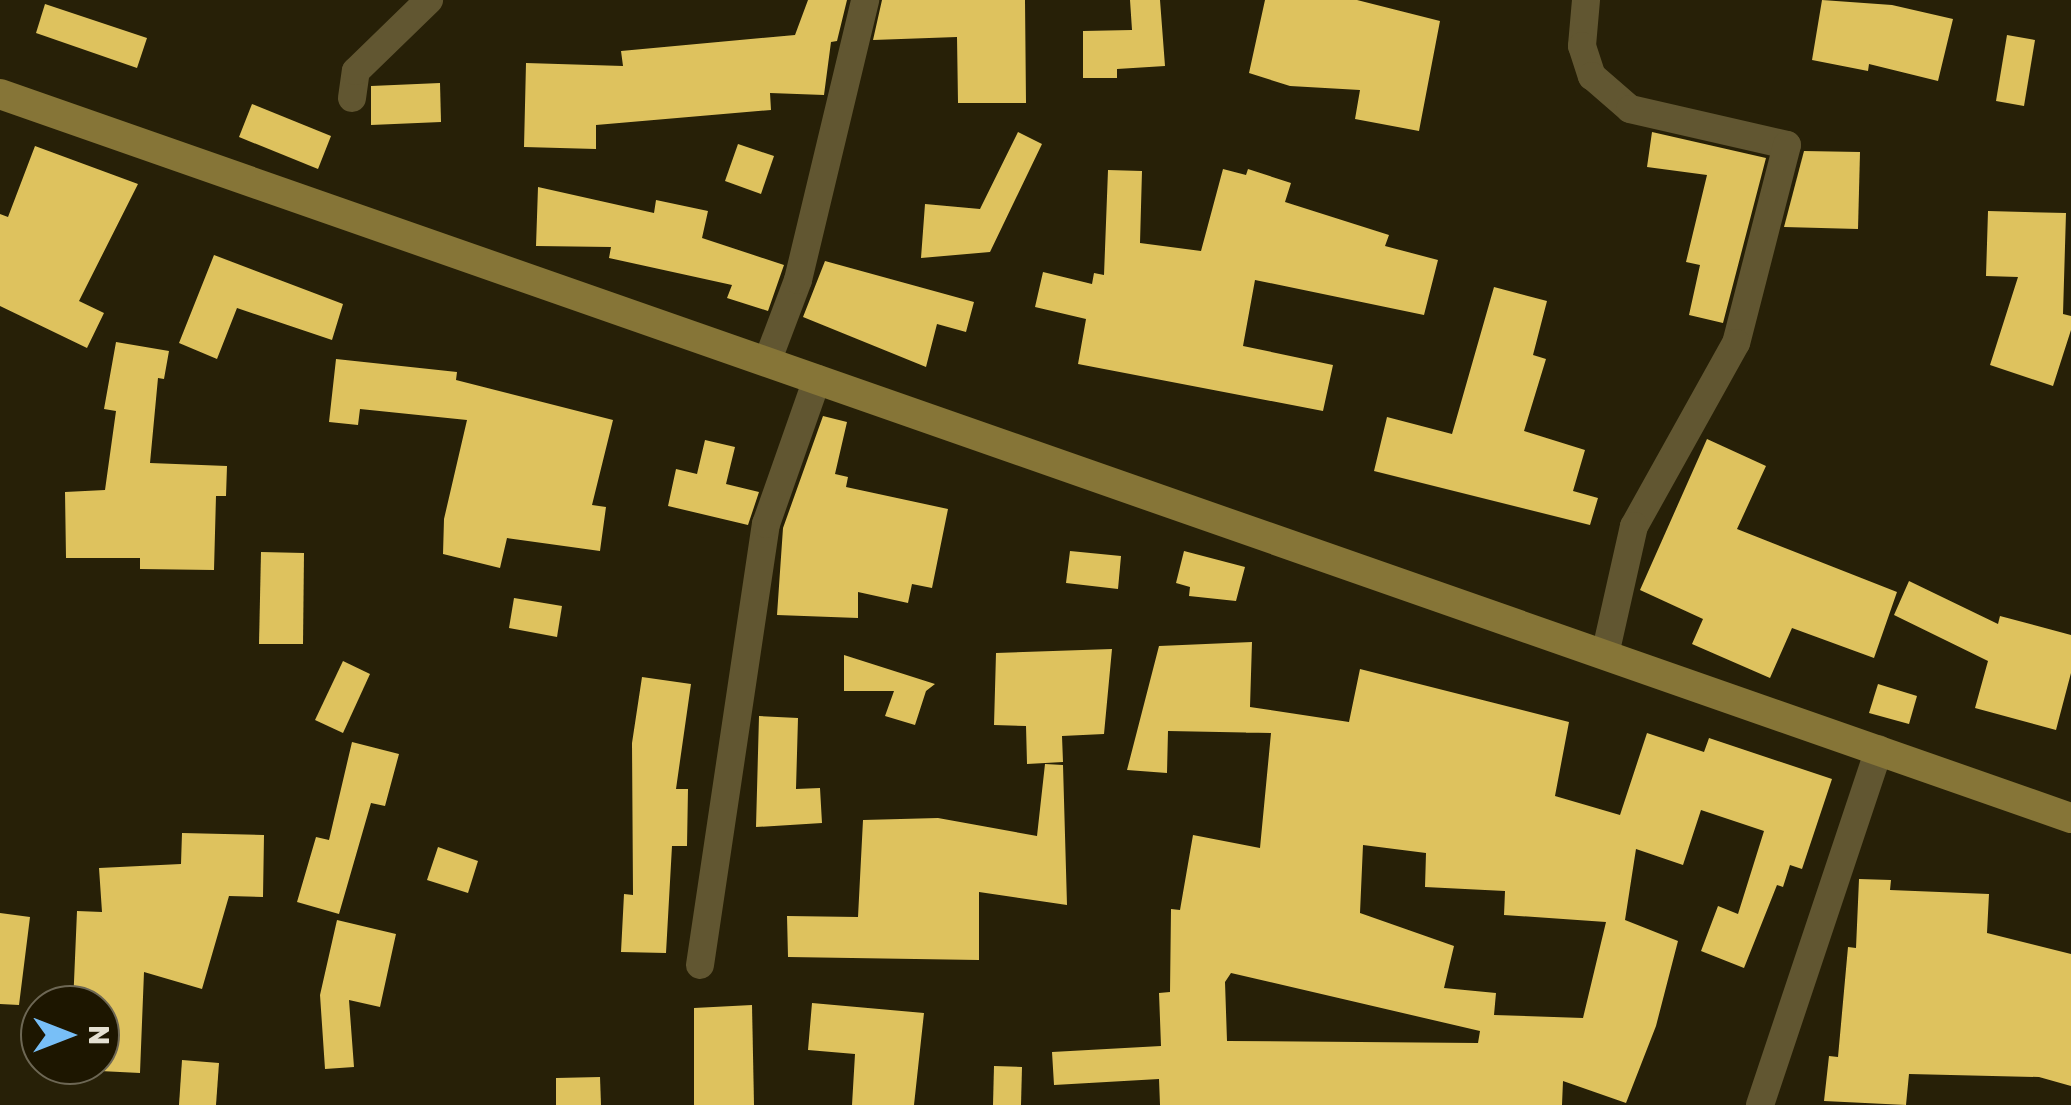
<!DOCTYPE html>
<html>
<head>
<meta charset="utf-8">
<style>
	body { margin:0 }
	#map { position:relative; width:2071px; height:1105px; overflow:hidden; background:#272007; font-family:Rubik,sans-serif }
	div>[style] { position:absolute }
	.building>* { inset:0; background:#dec25e }
	.street>* { height:28px; margin:-14px; padding:0 14px; transform-origin:14px; border-radius:14px; background:#615631 }
	.secondary>* { height:30px; margin:-15px; padding:0 15px; transform-origin:15px; border-radius:15px; background:#867537 }
	span { translate:-50% -50%; white-space:nowrap; text-align:center; line-height:1.15; -webkit-text-stroke:10px #1d1600; paint-order:stroke }
	.north { position:absolute; left:20px; top:985px; width:100px; height:100px; box-sizing:border-box; background:#1d1600; border:2px solid #6d6754; border-radius:50%; rotate:90deg; font-size:28px; font-weight:700; line-height:40px; text-align:center; color:#e5e1d2 }
	.north::after { content:''; display:block; margin:auto; width:35px; height:45px; background:#78bff7; clip-path:polygon(50% 0,100% 100%,50% 72%,0 100%) }
</style>
</head>
<body>
<div id="map">
	<div class="building">
		<div style="clip-path:polygon(808px 0,847px 0,837px 41px,831px 42px,824px 95px,770px 93px,771px 110px,596px 125px,596px 149px,524px 147px,526px 63px,623px 66px,621px 51px,795px 35px)"></div>
		<div style="clip-path:polygon(882px 0,1025px 0,1026px 103px,958px 103px,957px 37px,873px 40px)"></div>
		<div style="clip-path:polygon(1130px 0,1160px 0,1165px 66px,1117px 69px,1117px 78px,1083px 78px,1083px 31px,1132px 30px)"></div>
		<div style="clip-path:polygon(1265px 0,1357px 0,1440px 21px,1419px 131px,1355px 119px,1360px 90px,1290px 86px,1249px 73px)"></div>
		<div style="clip-path:polygon(1822px 0,1892px 5px,1953px 19px,1938px 81px,1869px 64px,1868px 71px,1812px 60px)"></div>
		<div style="clip-path:polygon(45px 4px,147px 38px,137px 68px,36px 33px)"></div>
		<div style="clip-path:polygon(2007px 35px,2035px 40px,2024px 106px,1996px 101px)"></div>
		<div style="clip-path:polygon(440px 83px,441px 122px,371px 125px,371px 86px)"></div>
		<div style="clip-path:polygon(252px 104px,331px 136px,318px 169px,239px 137px)"></div>
		<div style="clip-path:polygon(1018px 132px,1042px 144px,990px 252px,921px 258px,925px 204px,980px 209px)"></div>
		<div style="clip-path:polygon(1652px 132px,1766px 158px,1723px 323px,1689px 315px,1700px 265px,1686px 262px,1707px 175px,1647px 167px)"></div>
		<div style="clip-path:polygon(738px 144px,774px 156px,761px 194px,725px 181px)"></div>
		<div style="clip-path:polygon(35px 146px,138px 184px,79px 301px,104px 313px,87px 348px,0 306px,0 214px,8px 217px)"></div>
		<div style="clip-path:polygon(1804px 151px,1860px 152px,1858px 229px,1784px 227px)"></div>
		<div style="clip-path:polygon(1223px 169px,1246px 175px,1248px 169px,1291px 183px,1285px 202px,1389px 235px,1385px 246px,1438px 260px,1424px 315px,1255px 280px,1243px 346px,1333px 365px,1323px 411px,1078px 364px,1086px 319px,1035px 307px,1043px 272px,1092px 284px,1094px 273px,1104px 275px,1108px 170px,1142px 171px,1140px 243px,1201px 251px)"></div>
		<div style="clip-path:polygon(538px 187px,654px 213px,656px 200px,708px 211px,702px 238px,784px 265px,768px 311px,727px 298px,732px 285px,609px 258px,611px 247px,536px 246px)"></div>
		<div style="clip-path:polygon(1988px 211px,2066px 213px,2063px 314px,2071px 316px,2071px 330px,2053px 386px,1990px 365px,2018px 277px,1986px 276px)"></div>
		<div style="clip-path:polygon(214px 255px,343px 304px,332px 340px,237px 308px,217px 359px,179px 343px)"></div>
		<div style="clip-path:polygon(825px 261px,974px 302px,966px 332px,937px 324px,926px 367px,803px 317px)"></div>
		<div style="clip-path:polygon(1494px 287px,1547px 301px,1533px 355px,1546px 359px,1524px 431px,1585px 450px,1573px 491px,1598px 498px,1590px 525px,1374px 471px,1387px 417px,1452px 434px)"></div>
		<div style="clip-path:polygon(116px 342px,169px 351px,164px 379px,158px 378px,150px 463px,227px 466px,226px 496px,216px 496px,214px 570px,140px 569px,140px 558px,66px 558px,65px 492px,105px 490px,116px 411px,104px 409px)"></div>
		<div style="clip-path:polygon(336px 359px,457px 372px,456px 380px,613px 420px,592px 505px,606px 507px,600px 551px,507px 538px,500px 568px,443px 554px,444px 519px,467px 420px,360px 409px,358px 425px,329px 422px)"></div>
		<div style="clip-path:polygon(823px 416px,847px 422px,835px 474px,848px 477px,846px 487px,948px 509px,932px 588px,912px 584px,908px 603px,858px 592px,858px 618px,777px 615px,783px 528px)"></div>
		<div style="clip-path:polygon(1707px 439px,1766px 466px,1737px 529px,1897px 592px,1874px 658px,1792px 628px,1770px 678px,1692px 644px,1703px 619px,1640px 590px)"></div>
		<div style="clip-path:polygon(705px 440px,735px 447px,726px 484px,759px 492px,748px 525px,668px 506px,676px 469px,697px 474px)"></div>
		<div style="clip-path:polygon(1070px 551px,1121px 556px,1118px 589px,1066px 583px)"></div>
		<div style="clip-path:polygon(1184px 551px,1245px 567px,1236px 601px,1189px 596px,1190px 587px,1176px 583px)"></div>
		<div style="clip-path:polygon(261px 552px,304px 553px,303px 644px,259px 644px)"></div>
		<div style="clip-path:polygon(1909px 581px,1998px 624px,2000px 616px,2071px 635px,2071px 673px,2056px 730px,1975px 708px,1988px 661px,1894px 615px)"></div>
		<div style="clip-path:polygon(514px 598px,562px 606px,557px 637px,509px 628px)"></div>
		<div style="clip-path:polygon(evenodd,1252px 642px,1250px 707px,1349px 722px,1360px 669px,1569px 722px,1555px 796px,1620px 815px,1647px 733px,1704px 752px,1709px 738px,1832px 779px,1802px 869px,1790px 865px,1783px 887px,1777px 885px,1744px 968px,1701px 951px,1718px 906px,1738px 914px,1764px 831px,1701px 810px,1683px 865px,1636px 849px,1625px 920px,1678px 941px,1656px 1026px,1626px 1103px,1563px 1081px,1562px 1105px,1160px 1105px,1159px 1079px,1054px 1085px,1052px 1052px,1161px 1046px,1159px 993px,1170px 992px,1171px 909px,1180px 910px,1193px 835px,1260px 848px,1271px 733px,1168px 731px,1167px 773px,1127px 770px,1159px 646px,1252px 642px,1363px 845px,1426px 853px,1425px 887px,1505px 891px,1504px 915px,1606px 922px,1583px 1018px,1494px 1015px,1496px 993px,1444px 988px,1454px 946px,1360px 913px,1363px 845px,1252px 642px,1231px 973px,1480px 1031px,1478px 1043px,1227px 1041px,1225px 982px,1231px 973px)"></div>
		<div style="clip-path:polygon(1112px 649px,1104px 734px,1062px 736px,1063px 762px,1027px 764px,1026px 726px,994px 725px,996px 653px)"></div>
		<div style="clip-path:polygon(844px 655px,935px 684px,926px 691px,915px 725px,885px 716px,894px 691px,844px 691px)"></div>
		<div style="clip-path:polygon(343px 661px,370px 674px,343px 733px,315px 720px)"></div>
		<div style="clip-path:polygon(642px 677px,691px 684px,676px 789px,688px 789px,687px 846px,672px 846px,666px 953px,621px 952px,624px 894px,633px 895px,632px 743px)"></div>
		<div style="clip-path:polygon(1878px 684px,1917px 696px,1909px 724px,1869px 713px)"></div>
		<div style="clip-path:polygon(759px 716px,798px 718px,796px 789px,820px 788px,822px 823px,756px 827px)"></div>
		<div style="clip-path:polygon(352px 742px,399px 754px,385px 806px,371px 803px,339px 914px,297px 902px,316px 837px,329px 840px)"></div>
		<div style="clip-path:polygon(1045px 764px,1063px 765px,1067px 905px,979px 892px,979px 960px,788px 957px,787px 916px,858px 917px,863px 820px,938px 818px,1037px 836px)"></div>
		<div style="clip-path:polygon(182px 833px,264px 835px,263px 897px,229px 896px,202px 989px,144px 972px,140px 1073px,100px 1071px,100px 1005px,73px 1005px,77px 911px,102px 912px,99px 868px,181px 864px)"></div>
		<div style="clip-path:polygon(438px 847px,478px 861px,468px 893px,427px 880px)"></div>
		<div style="clip-path:polygon(1859px 879px,1891px 880px,1890px 890px,1989px 894px,1987px 933px,2071px 954px,2071px 1086px,2039px 1077px,1909px 1074px,1906px 1105px,1824px 1101px,1829px 1056px,1838px 1057px,1848px 947px,1856px 948px)"></div>
		<div style="clip-path:polygon(0 913px,30px 917px,19px 1005px,0 1004px)"></div>
		<div style="clip-path:polygon(337px 920px,396px 934px,380px 1007px,349px 1000px,354px 1067px,325px 1069px,320px 995px)"></div>
		<div style="clip-path:polygon(812px 1003px,924px 1013px,914px 1105px,852px 1105px,855px 1054px,808px 1050px)"></div>
		<div style="clip-path:polygon(752px 1005px,754px 1105px,694px 1105px,694px 1008px)"></div>
		<div style="clip-path:polygon(182px 1060px,219px 1063px,216px 1105px,179px 1105px)"></div>
		<div style="clip-path:polygon(994px 1066px,1022px 1067px,1021px 1105px,993px 1105px)"></div>
		<div style="clip-path:polygon(600px 1077px,601px 1105px,556px 1105px,556px 1078px)"></div>
	</div>
	<div class="street">
		<div style="left:1586px;top:0;width:46px;rotate:95deg"></div>
		<div style="left:1582px;top:46px;width:32px;rotate:72deg"></div>
		<div style="left:1592px;top:76px;width:50px;rotate:41deg"></div>
		<div style="left:1630px;top:109px;width:161px;rotate:12.9deg"></div>
		<div style="left:1787px;top:145px;width:204px;rotate:104.4deg"></div>
		<div style="left:1736px;top:343px;width:210px;rotate:119.1deg"></div>
		<div style="left:1634px;top:526px;width:132px;rotate:102.7deg"></div>
		<div style="left:352px;top:98px;width:27px;rotate:-82deg"></div>
		<div style="left:356px;top:71px;width:102px;rotate:-44.2deg"></div>
		<div style="left:767px;top:362px;width:88px;rotate:-69.3deg"></div>
		<div style="left:798px;top:280px;width:288px;rotate:-76.5deg"></div>
		<div style="left:700px;top:965px;width:446px;rotate:-81.5deg"></div>
		<div style="left:766px;top:524px;width:154px;rotate:-70.6deg"></div>
		<div style="left:1760px;top:1105px;width:375px;rotate:-71.5deg"></div>
	</div>
	<div class="secondary">
		<div style="left:0;top:94px;width:2194px;rotate:19.27deg"></div>
	</div>
	<div class="north">N</div>
</div>
</body>
</html>
